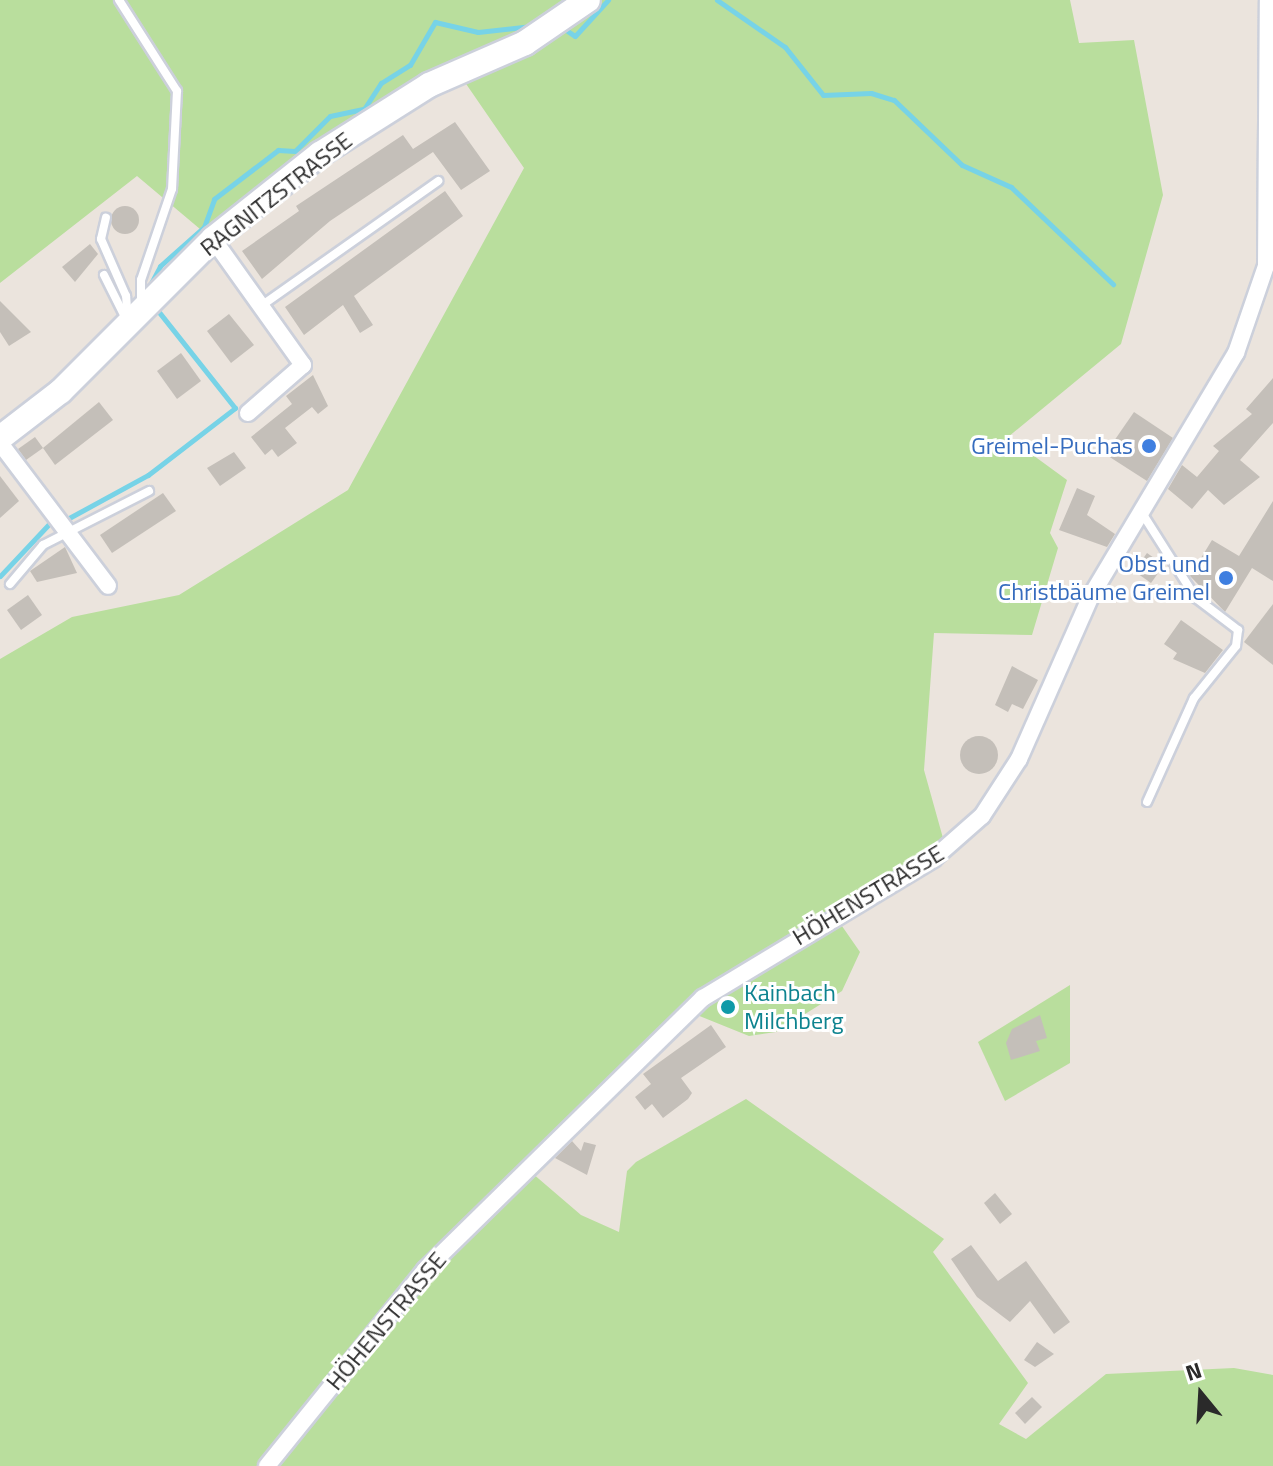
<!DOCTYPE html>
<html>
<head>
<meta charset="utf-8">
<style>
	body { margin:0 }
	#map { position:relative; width:1273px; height:1466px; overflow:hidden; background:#ebe4dd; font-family:"Titillium Web",sans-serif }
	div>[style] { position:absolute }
	.green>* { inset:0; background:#b9de9d }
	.stream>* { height:5px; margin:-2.5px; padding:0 2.5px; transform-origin:2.5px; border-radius:2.5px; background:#77d3e7 }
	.building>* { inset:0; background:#c4bfb9 }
	.round { border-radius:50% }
	.roads { filter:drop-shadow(2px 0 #ccd0db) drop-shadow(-2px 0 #ccd0db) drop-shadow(0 2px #ccd0db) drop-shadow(0 -2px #ccd0db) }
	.service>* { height:8px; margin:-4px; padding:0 4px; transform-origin:4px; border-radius:4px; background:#fff }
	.minor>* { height:16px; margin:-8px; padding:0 8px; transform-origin:8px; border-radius:8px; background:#fff }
	.secondary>* { height:24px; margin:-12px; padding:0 12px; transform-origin:12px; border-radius:12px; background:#fff }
	.dots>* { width:22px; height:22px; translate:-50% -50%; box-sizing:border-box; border:4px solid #fff; border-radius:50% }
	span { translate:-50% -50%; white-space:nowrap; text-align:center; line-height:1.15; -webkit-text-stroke:6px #fff; paint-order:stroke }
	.street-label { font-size:24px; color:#2a2a2a }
	.shop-label { font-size:24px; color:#366cbe }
	.right { translate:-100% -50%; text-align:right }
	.culture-label { font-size:24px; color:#0d838f }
	.left { translate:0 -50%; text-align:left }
	.north { position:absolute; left:1161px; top:1354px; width:80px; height:80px; -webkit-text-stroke:6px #fff; paint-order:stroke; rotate:342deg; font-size:22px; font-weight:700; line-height:32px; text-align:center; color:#2a2a2a }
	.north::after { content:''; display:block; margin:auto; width:28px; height:36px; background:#2a2a2a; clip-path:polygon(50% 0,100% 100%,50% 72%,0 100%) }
</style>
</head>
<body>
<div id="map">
	<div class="green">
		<div style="clip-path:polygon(0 0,1070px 0,1079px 43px,1134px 40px,1163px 195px,1121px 344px,1008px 437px,1067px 480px,1050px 533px,1058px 548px,1032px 635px,934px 633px,924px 770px,948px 856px,835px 916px,860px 952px,842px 991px,776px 1032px,749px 1036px,697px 1015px,532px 1173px,581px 1215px,619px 1232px,627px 1171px,636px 1162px,746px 1099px,944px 1239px,933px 1252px,1028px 1383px,999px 1424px,1026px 1439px,1106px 1374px,1234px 1368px,1273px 1375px,1273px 1466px,0 1466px,0 659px,72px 617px,179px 595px,348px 490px,524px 168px,462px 78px,311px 169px,219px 245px,137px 176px,0 283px)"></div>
		<div style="clip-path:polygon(1070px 985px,1070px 1063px,1005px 1101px,978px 1042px)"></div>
	</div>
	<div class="stream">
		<div style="left:717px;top:0;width:83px;rotate:34.7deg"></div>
		<div style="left:785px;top:47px;width:61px;rotate:51.6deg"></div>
		<div style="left:823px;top:95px;width:48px;rotate:-2.4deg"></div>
		<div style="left:871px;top:93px;width:24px;rotate:17deg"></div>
		<div style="left:894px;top:100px;width:94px;rotate:43.7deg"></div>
		<div style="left:962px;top:165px;width:54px;rotate:24.2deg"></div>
		<div style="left:1011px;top:187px;width:141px;rotate:43.6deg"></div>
		<div style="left:563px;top:28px;width:14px;rotate:34deg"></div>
		<div style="left:575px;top:36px;width:49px;rotate:-47.5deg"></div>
		<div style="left:148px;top:289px;width:26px;rotate:-62deg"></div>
		<div style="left:160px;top:266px;width:59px;rotate:-41.6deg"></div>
		<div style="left:204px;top:227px;width:30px;rotate:-70deg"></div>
		<div style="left:214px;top:199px;width:81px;rotate:-37.4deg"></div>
		<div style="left:278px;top:150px;width:17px;rotate:3deg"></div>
		<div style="left:295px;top:151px;width:49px;rotate:-45deg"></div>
		<div style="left:330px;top:116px;width:35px;rotate:-12deg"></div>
		<div style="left:364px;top:109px;width:31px;rotate:-57deg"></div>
		<div style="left:381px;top:83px;width:34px;rotate:-32deg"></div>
		<div style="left:410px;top:65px;width:50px;rotate:-59.8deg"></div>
		<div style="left:435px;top:22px;width:44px;rotate:13.1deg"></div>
		<div style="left:478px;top:32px;width:54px;rotate:-6.3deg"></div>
		<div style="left:69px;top:518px;width:90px;rotate:-28.6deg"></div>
		<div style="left:148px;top:475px;width:110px;rotate:-37.6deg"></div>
		<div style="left:235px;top:408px;width:122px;rotate:-128.4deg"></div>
		<div style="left:0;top:576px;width:71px;rotate:-46.7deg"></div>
	</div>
	<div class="building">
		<div style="clip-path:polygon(455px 122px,490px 171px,461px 190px,433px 152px,330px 221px,262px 279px,242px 251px,299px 211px,296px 206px,403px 135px,413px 149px)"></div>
		<div style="clip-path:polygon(445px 191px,463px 216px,354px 296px,373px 325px,360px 333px,343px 305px,304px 335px,285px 307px)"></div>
		<div class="round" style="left:111px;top:206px;width:28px;height:28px"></div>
		<div style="clip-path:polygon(90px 244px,98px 254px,75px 282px,62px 267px)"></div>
		<div style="clip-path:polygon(0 301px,31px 332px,9px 346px,0 332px)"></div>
		<div style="clip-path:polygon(229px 314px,254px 345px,231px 363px,207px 331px)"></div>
		<div style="clip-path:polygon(181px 353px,201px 381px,177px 399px,157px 371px)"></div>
		<div style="clip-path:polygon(313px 375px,328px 406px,318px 414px,312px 407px,285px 428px,297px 443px,278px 457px,272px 449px,265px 455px,251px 437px,292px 404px,286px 396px)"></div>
		<div style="clip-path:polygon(1273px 378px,1273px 423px,1240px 460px,1260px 477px,1224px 505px,1208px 490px,1192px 509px,1168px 489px,1182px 465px,1197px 477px,1219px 451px,1213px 446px,1252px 414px,1246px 409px)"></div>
		<div style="clip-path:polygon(99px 402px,113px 420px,55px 465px,43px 448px)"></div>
		<div style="clip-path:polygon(1134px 412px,1173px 438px,1147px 481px,1105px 454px)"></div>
		<div style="clip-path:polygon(35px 437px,43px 448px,26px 460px,18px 449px)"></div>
		<div style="clip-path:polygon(234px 452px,246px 468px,220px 486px,207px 468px)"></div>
		<div style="clip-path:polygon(0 476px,19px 501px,0 518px)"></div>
		<div style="clip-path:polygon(1077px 488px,1095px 496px,1087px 515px,1115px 534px,1107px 547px,1059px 530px)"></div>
		<div style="clip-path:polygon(163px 493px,176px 511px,112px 553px,100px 535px)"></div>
		<div style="clip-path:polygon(1273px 501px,1273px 581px,1252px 568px,1225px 612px,1190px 576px,1212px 540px,1239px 556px)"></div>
		<div style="clip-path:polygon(65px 547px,77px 573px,37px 582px,30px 571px)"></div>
		<div style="clip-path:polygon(1147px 553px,1164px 565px,1151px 583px,1134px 571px)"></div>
		<div style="clip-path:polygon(28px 595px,42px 615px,21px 630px,7px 610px)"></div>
		<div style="clip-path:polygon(1273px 604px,1273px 665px,1244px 642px)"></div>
		<div style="clip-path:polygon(1181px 620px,1223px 650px,1205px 673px,1173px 659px,1177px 653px,1164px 644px)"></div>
		<div style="clip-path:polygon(1012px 666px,1038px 680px,1023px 709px,1012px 704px,1008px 712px,995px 705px)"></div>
		<div class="round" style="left:960px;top:736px;width:38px;height:38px"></div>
		<div style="clip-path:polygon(1040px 1015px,1047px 1038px,1036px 1041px,1040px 1051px,1011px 1060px,1006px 1043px,1012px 1029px)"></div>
		<div style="clip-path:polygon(711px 1025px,726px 1047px,681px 1078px,692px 1093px,688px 1099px,663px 1118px,652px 1104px,645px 1110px,635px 1097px,651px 1084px,643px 1074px)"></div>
		<div style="clip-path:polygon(572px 1141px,581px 1151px,584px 1142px,596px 1145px,587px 1175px,555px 1158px)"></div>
		<div style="clip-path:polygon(995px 1193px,1012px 1214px,1000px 1224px,984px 1203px)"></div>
		<div style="clip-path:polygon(971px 1245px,998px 1281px,1026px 1261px,1070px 1322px,1054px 1334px,1030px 1301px,1010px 1322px,977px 1297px,951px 1259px)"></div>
		<div style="clip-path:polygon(1037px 1342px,1054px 1354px,1035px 1367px,1024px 1360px)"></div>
		<div style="clip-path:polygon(1032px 1397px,1042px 1407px,1025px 1424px,1015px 1413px)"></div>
	</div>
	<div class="roads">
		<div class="service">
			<div style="left:119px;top:0;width:108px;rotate:57.5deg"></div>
			<div style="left:177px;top:91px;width:98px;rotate:92.9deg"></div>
			<div style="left:172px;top:189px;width:96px;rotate:108.8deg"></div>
			<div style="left:141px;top:280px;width:23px;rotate:90deg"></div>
			<div style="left:104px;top:275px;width:54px;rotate:63.4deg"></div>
			<div style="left:128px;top:323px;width:27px;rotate:-94deg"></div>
			<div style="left:126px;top:296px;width:62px;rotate:-113.7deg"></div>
			<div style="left:101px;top:239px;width:22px;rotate:-77deg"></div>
			<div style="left:261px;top:306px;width:217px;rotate:-35.2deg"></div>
			<div style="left:1142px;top:513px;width:101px;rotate:57.6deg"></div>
			<div style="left:1196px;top:598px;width:53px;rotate:37.3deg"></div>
			<div style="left:1238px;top:630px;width:16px;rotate:97deg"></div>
			<div style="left:1236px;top:646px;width:67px;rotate:128.9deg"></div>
			<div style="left:1194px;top:698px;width:114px;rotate:114.3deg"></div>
			<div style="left:10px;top:584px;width:51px;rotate:-49.8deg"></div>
			<div style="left:43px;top:545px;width:119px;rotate:-27deg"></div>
		</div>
		<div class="minor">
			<div style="left:213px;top:239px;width:155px;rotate:54.5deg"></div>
			<div style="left:303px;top:365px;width:73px;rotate:138.9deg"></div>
			<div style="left:0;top:443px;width:179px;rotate:52.9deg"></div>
			<div style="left:267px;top:1466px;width:252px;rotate:-51.1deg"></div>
			<div style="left:425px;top:1270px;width:389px;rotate:-44.4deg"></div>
			<div style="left:703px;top:998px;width:269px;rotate:-31.1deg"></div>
			<div style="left:933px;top:859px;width:65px;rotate:-41.3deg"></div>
			<div style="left:982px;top:816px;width:68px;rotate:-57deg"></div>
			<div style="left:1019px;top:759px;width:178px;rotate:-66.2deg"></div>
			<div style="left:1091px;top:596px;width:283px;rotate:-59.2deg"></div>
			<div style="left:1236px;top:353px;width:92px;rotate:-71deg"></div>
			<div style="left:1266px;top:266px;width:266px;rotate:-89.6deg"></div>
		</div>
		<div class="secondary">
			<div style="left:0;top:438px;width:77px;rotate:-37.6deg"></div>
			<div style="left:61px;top:391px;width:215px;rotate:-45deg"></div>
			<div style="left:213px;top:239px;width:137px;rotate:-38.5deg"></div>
			<div style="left:320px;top:154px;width:129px;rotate:-32.3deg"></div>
			<div style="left:429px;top:85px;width:105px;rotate:-23.6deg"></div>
			<div style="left:525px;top:43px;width:76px;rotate:-34.3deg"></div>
		</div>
	</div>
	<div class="dots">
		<div style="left:1149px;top:446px;background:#3f7fe0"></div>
		<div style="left:1226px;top:578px;background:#3f7fe0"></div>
		<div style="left:728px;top:1007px;background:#0f9aa8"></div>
	</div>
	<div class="street-label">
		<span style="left:276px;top:194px;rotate:-38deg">RAGNITZSTRASSE</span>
		<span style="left:868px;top:895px;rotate:-31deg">HÖHENSTRASSE</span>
		<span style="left:386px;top:1321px;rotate:-50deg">HÖHENSTRASSE</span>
	</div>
	<div class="shop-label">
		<span class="right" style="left:1133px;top:446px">Greimel-Puchas</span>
		<span class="right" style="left:1210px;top:578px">Obst und<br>Christbäume Greimel</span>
	</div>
	<div class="culture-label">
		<span class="left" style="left:744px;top:1007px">Kainbach<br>Milchberg</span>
	</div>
	<div class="north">N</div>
</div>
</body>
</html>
